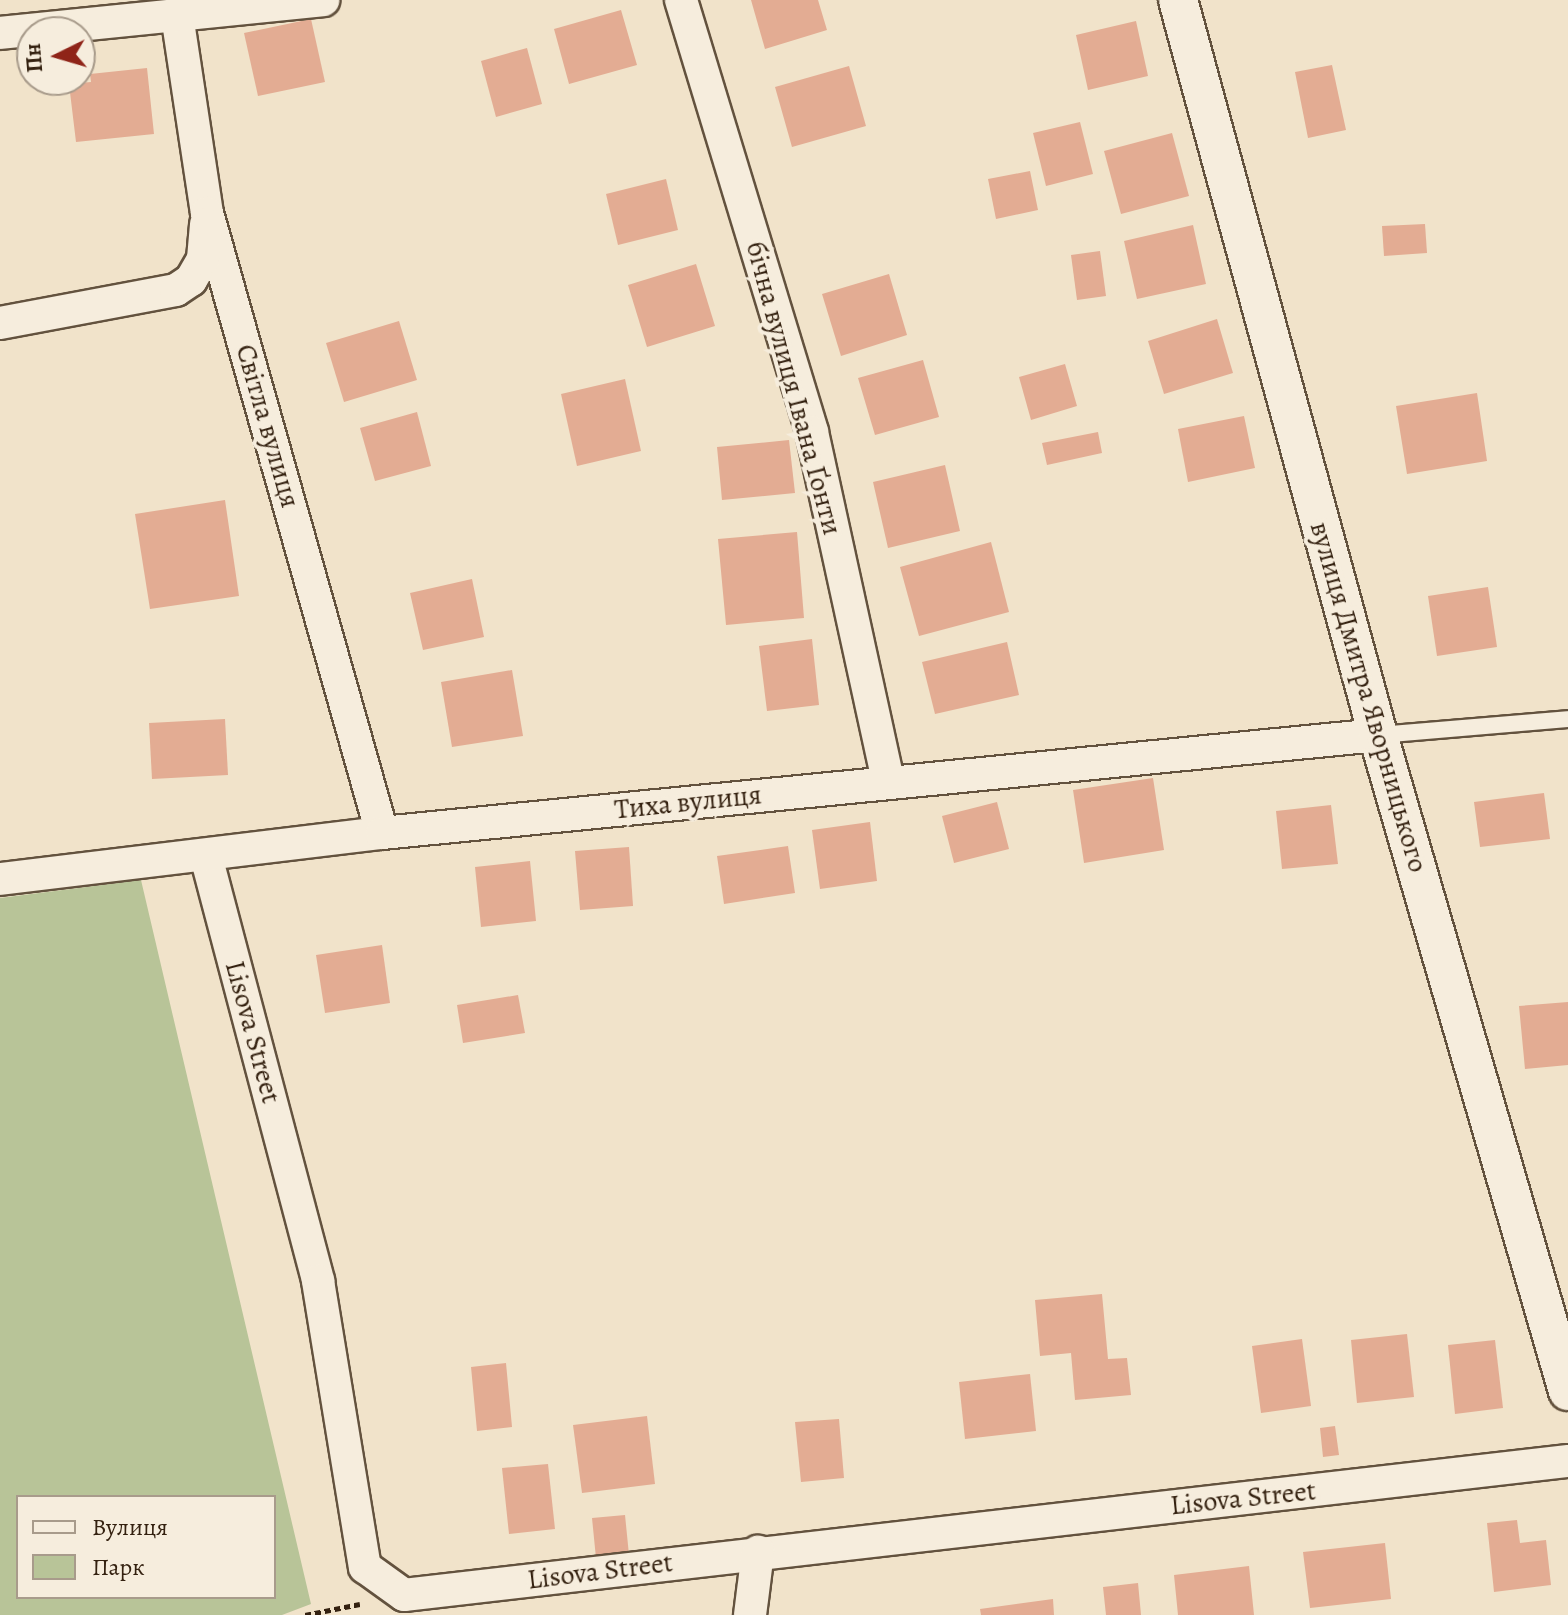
<!DOCTYPE html>
<html>
<head>
<meta charset="utf-8">
<style>
	body { margin:0 }
	#map { position:relative; width:1568px; height:1615px; overflow:hidden; background:#f1e3ca; font-family:Alegreya,serif }
	div>[style] { position:absolute }
	.green>* { inset:0; background:#b8c498 }
	.building>* { inset:0; background:#e3ac93 }
	.path>* { height:5px; margin-top:-2.5px; transform-origin:0; background:repeating-linear-gradient(90deg,#342110 0 6px,transparent 0 10px) }
	.roads { filter:drop-shadow(2px 0 #63523e) drop-shadow(-2px 0 #63523e) drop-shadow(0 2px #63523e) drop-shadow(0 -2px #63523e) }
	.service>* { height:16px; margin:-8px; padding:0 8px; transform-origin:8px; border-radius:8px; background:#f6eddd }
	.minor>* { height:32px; margin:-16px; padding:0 16px; transform-origin:16px; border-radius:16px; background:#f6eddd }
	.tertiary>* { height:38px; margin:-19px; padding:0 19px; transform-origin:19px; border-radius:19px; background:#f6eddd }
	span { translate:-50% -50%; white-space:nowrap; text-align:center; line-height:1.15; -webkit-text-stroke:8px #f6eddd; paint-order:stroke }
	.street-label { font-size:28px; color:#342110 }
	.legend { position:absolute; left:16px; top:1495px; width:260px; height:104px; box-sizing:border-box; background:#f6eddd; border:2px solid #a89b8b; margin:0; padding:10px 14px; list-style:none; font-size:24px; color:#342110 }
	.legend li { display:flex; align-items:center; gap:16px; height:40px }
	.legend b { width:40px; border:2px solid #a89b8b }
	.north { position:absolute; left:16px; top:16px; width:80px; height:80px; box-sizing:border-box; background:#f6eddd; border:2px solid #a89b8b; border-radius:50%; rotate:265deg; font-size:22px; font-weight:700; line-height:32px; text-align:center; color:#342110 }
	.north::after { content:''; display:block; margin:auto; width:28px; height:36px; background:#8f2418; clip-path:polygon(50% 0,100% 100%,50% 72%,0 100%) }
</style>
</head>
<body>
<div id="map">
	<div class="green">
		<div style="clip-path:polygon(evenodd,141px 880px,311px 1604px,282px 1615px,0 1615px,0 898px,141px 880px,18px 1497px,274px 1497px,274px 1597px,18px 1597px,18px 1497px)"></div>
	</div>
	<div class="building">
		<div style="clip-path:polygon(751px 0,818px 0,827px 30px,765px 49px)"></div>
		<div style="clip-path:polygon(621px 10px,637px 65px,569px 84px,554px 29px)"></div>
		<div style="clip-path:polygon(311px 19px,325px 82px,258px 96px,244px 33px)"></div>
		<div style="clip-path:polygon(1136px 21px,1148px 76px,1088px 90px,1076px 35px)"></div>
		<div style="clip-path:polygon(527px 48px,542px 104px,496px 117px,481px 61px)"></div>
		<div style="clip-path:polygon(1332px 65px,1346px 130px,1308px 138px,1295px 72px)"></div>
		<div style="clip-path:polygon(849px 66px,866px 126px,792px 147px,775px 87px)"></div>
		<div style="clip-path:polygon(147px 68px,154px 134px,76px 142px,69px 84px,91px 82px,90px 74px)"></div>
		<div style="clip-path:polygon(1080px 122px,1093px 174px,1046px 186px,1033px 133px)"></div>
		<div style="clip-path:polygon(1172px 133px,1189px 196px,1121px 214px,1104px 151px)"></div>
		<div style="clip-path:polygon(1030px 171px,1038px 210px,996px 219px,988px 179px)"></div>
		<div style="clip-path:polygon(666px 179px,678px 230px,618px 245px,606px 194px)"></div>
		<div style="clip-path:polygon(1425px 224px,1427px 253px,1384px 256px,1382px 226px)"></div>
		<div style="clip-path:polygon(1193px 225px,1206px 284px,1137px 299px,1124px 241px)"></div>
		<div style="clip-path:polygon(1100px 251px,1106px 296px,1077px 300px,1071px 255px)"></div>
		<div style="clip-path:polygon(696px 264px,715px 326px,647px 347px,628px 285px)"></div>
		<div style="clip-path:polygon(889px 274px,907px 335px,841px 356px,822px 294px)"></div>
		<div style="clip-path:polygon(1217px 319px,1233px 373px,1164px 394px,1148px 341px)"></div>
		<div style="clip-path:polygon(399px 321px,417px 380px,344px 402px,326px 343px)"></div>
		<div style="clip-path:polygon(923px 360px,939px 417px,875px 435px,858px 378px)"></div>
		<div style="clip-path:polygon(1065px 364px,1077px 406px,1031px 420px,1019px 377px)"></div>
		<div style="clip-path:polygon(625px 379px,641px 451px,577px 466px,561px 394px)"></div>
		<div style="clip-path:polygon(1477px 393px,1487px 461px,1407px 474px,1396px 406px)"></div>
		<div style="clip-path:polygon(417px 412px,431px 466px,375px 481px,360px 428px)"></div>
		<div style="clip-path:polygon(1244px 416px,1255px 468px,1188px 482px,1178px 429px)"></div>
		<div style="clip-path:polygon(1098px 432px,1102px 453px,1047px 465px,1042px 443px)"></div>
		<div style="clip-path:polygon(789px 440px,795px 493px,722px 500px,717px 447px)"></div>
		<div style="clip-path:polygon(945px 465px,960px 531px,888px 548px,873px 482px)"></div>
		<div style="clip-path:polygon(225px 500px,239px 596px,150px 609px,135px 514px)"></div>
		<div style="clip-path:polygon(797px 532px,804px 618px,726px 625px,718px 539px)"></div>
		<div style="clip-path:polygon(991px 542px,1009px 612px,919px 636px,900px 567px)"></div>
		<div style="clip-path:polygon(472px 579px,484px 637px,423px 650px,410px 593px)"></div>
		<div style="clip-path:polygon(1488px 587px,1497px 647px,1437px 656px,1428px 596px)"></div>
		<div style="clip-path:polygon(812px 639px,819px 705px,767px 711px,759px 646px)"></div>
		<div style="clip-path:polygon(1007px 642px,1019px 695px,935px 714px,922px 662px)"></div>
		<div style="clip-path:polygon(512px 670px,523px 736px,452px 747px,441px 682px)"></div>
		<div style="clip-path:polygon(225px 719px,228px 775px,152px 779px,149px 723px)"></div>
		<div style="clip-path:polygon(1153px 778px,1164px 850px,1084px 863px,1073px 790px)"></div>
		<div style="clip-path:polygon(1544px 793px,1550px 839px,1480px 847px,1474px 802px)"></div>
		<div style="clip-path:polygon(997px 802px,1009px 849px,954px 863px,942px 816px)"></div>
		<div style="clip-path:polygon(1331px 805px,1338px 864px,1282px 869px,1276px 811px)"></div>
		<div style="clip-path:polygon(870px 822px,877px 881px,820px 889px,812px 830px)"></div>
		<div style="clip-path:polygon(788px 846px,795px 893px,724px 904px,717px 856px)"></div>
		<div style="clip-path:polygon(629px 847px,633px 906px,580px 910px,575px 851px)"></div>
		<div style="clip-path:polygon(530px 861px,536px 921px,481px 927px,475px 867px)"></div>
		<div style="clip-path:polygon(382px 945px,390px 1003px,325px 1013px,316px 955px)"></div>
		<div style="clip-path:polygon(518px 995px,525px 1033px,463px 1043px,457px 1005px)"></div>
		<div style="clip-path:polygon(1568px 1002px,1568px 1065px,1525px 1069px,1519px 1006px)"></div>
		<div style="clip-path:polygon(1102px 1294px,1108px 1359px,1127px 1358px,1131px 1395px,1075px 1400px,1071px 1353px,1040px 1356px,1035px 1300px)"></div>
		<div style="clip-path:polygon(1407px 1334px,1414px 1397px,1357px 1403px,1351px 1340px)"></div>
		<div style="clip-path:polygon(1302px 1339px,1311px 1406px,1261px 1413px,1252px 1346px)"></div>
		<div style="clip-path:polygon(1495px 1340px,1503px 1408px,1455px 1414px,1448px 1345px)"></div>
		<div style="clip-path:polygon(506px 1363px,512px 1427px,477px 1431px,471px 1367px)"></div>
		<div style="clip-path:polygon(1030px 1374px,1036px 1431px,965px 1439px,959px 1382px)"></div>
		<div style="clip-path:polygon(647px 1416px,655px 1484px,582px 1493px,573px 1425px)"></div>
		<div style="clip-path:polygon(839px 1419px,844px 1478px,801px 1482px,795px 1422px)"></div>
		<div style="clip-path:polygon(1335px 1426px,1339px 1455px,1323px 1457px,1320px 1428px)"></div>
		<div style="clip-path:polygon(548px 1464px,555px 1529px,509px 1534px,502px 1468px)"></div>
		<div style="clip-path:polygon(625px 1515px,629px 1555px,596px 1558px,592px 1518px)"></div>
		<div style="clip-path:polygon(1517px 1520px,1520px 1543px,1546px 1540px,1551px 1585px,1494px 1592px,1487px 1523px)"></div>
		<div style="clip-path:polygon(1385px 1543px,1391px 1599px,1310px 1608px,1303px 1552px)"></div>
		<div style="clip-path:polygon(1249px 1566px,1254px 1615px,1178px 1615px,1174px 1575px)"></div>
		<div style="clip-path:polygon(1138px 1583px,1141px 1615px,1106px 1615px,1103px 1587px)"></div>
		<div style="clip-path:polygon(1053px 1599px,1054px 1615px,981px 1615px,980px 1609px)"></div>
	</div>
	<div class="path">
		<div style="left:305px;top:1615px;width:56px;rotate:-11.3deg"></div>
	</div>
	<div class="roads">
		<div class="service">
			<div style="left:1378px;top:735px;width:191px;rotate:-4.8deg"></div>
		</div>
		<div class="minor">
			<div style="left:681px;top:0;width:451px;rotate:73.1deg"></div>
			<div style="left:812px;top:432px;width:358px;rotate:77.7deg"></div>
			<div style="left:177px;top:15px;width:200px;rotate:81.4deg"></div>
			<div style="left:207px;top:213px;width:644px;rotate:74.24deg"></div>
			<div style="left:0;top:33px;width:325px;rotate:-5.8deg"></div>
			<div style="left:0;top:323px;width:179px;rotate:-10.6deg"></div>
			<div style="left:176px;top:290px;width:18px;rotate:-34deg"></div>
			<div style="left:191px;top:280px;width:24px;rotate:-60deg"></div>
			<div style="left:203px;top:259px;width:35px;rotate:-85deg"></div>
			<div style="left:206px;top:856px;width:440px;rotate:75.2deg"></div>
			<div style="left:318px;top:1281px;width:290px;rotate:80.7deg"></div>
			<div style="left:365px;top:1567px;width:48px;rotate:35.7deg"></div>
			<div style="left:404px;top:1595px;width:1172px;rotate:-6.57deg"></div>
			<div style="left:0;top:879px;width:385px;rotate:-6.9deg"></div>
			<div style="left:382px;top:833px;width:1001px;rotate:-5.62deg"></div>
			<div style="left:750px;top:1615px;width:64px;rotate:-82.8deg"></div>
		</div>
		<div class="tertiary">
			<div style="left:1178px;top:0;width:762px;rotate:74.78deg"></div>
			<div style="left:1378px;top:735px;width:683px;rotate:73.85deg"></div>
		</div>
	</div>
	<div class="street-label">
		<span style="left:794px;top:388px;rotate:75deg">бічна вулиця Івана Ґонти</span>
		<span style="left:268px;top:426px;rotate:74deg">Світла вулиця</span>
		<span style="left:1369px;top:697px;rotate:74deg">вулиця Дмитра Яворницького</span>
		<span style="left:688px;top:802px;rotate:-6deg">Тиха вулиця</span>
		<span style="left:253px;top:1032px;rotate:75deg">Lisova Street</span>
		<span style="left:1243px;top:1498px;rotate:-6deg">Lisova Street</span>
		<span style="left:600px;top:1571px;rotate:-7deg">Lisova Street</span>
	</div>
	<ul class="legend">
	<li><b style="height:10px;background:#f6eddd"></b>Вулиця</li>
	<li><b style="height:22px;background:#b8c498"></b>Парк</li>
	</ul>
	<div class="north">Пн</div>
</div>
</body>
</html>
